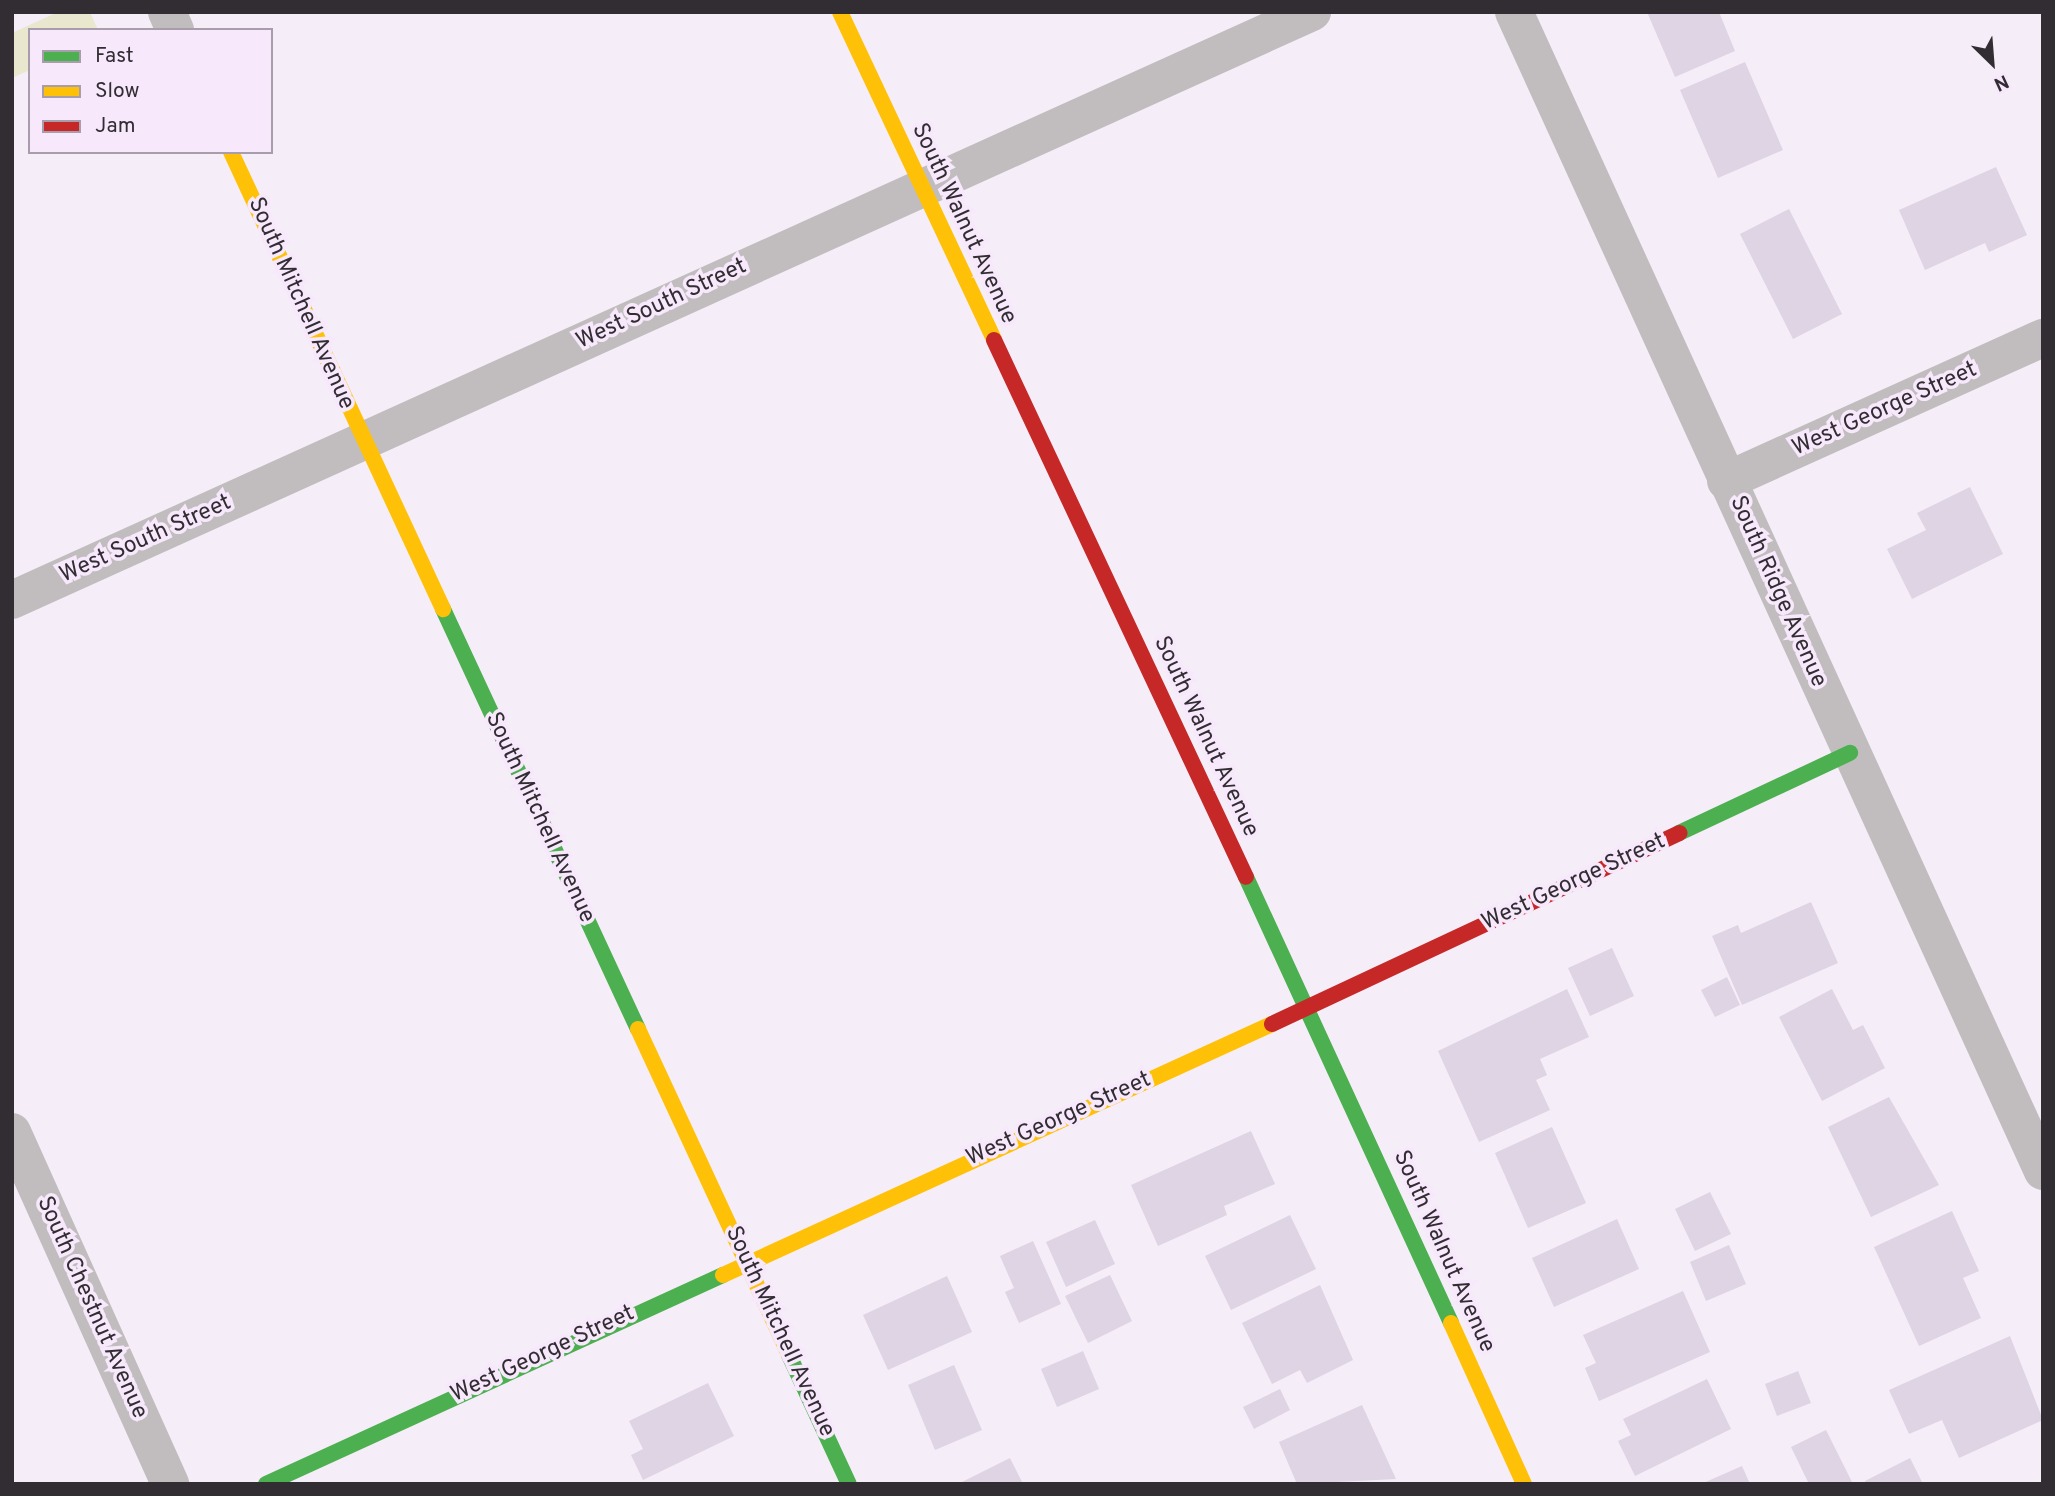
<!DOCTYPE html>
<html>
<head>
<meta charset="utf-8">
<style>
	body { margin:0 }
	#map { position:relative; width:2055px; height:1496px; overflow:hidden; background:#f5edf7; font-family:Overpass,sans-serif }
	div>[style] { position:absolute }
	.green>* { inset:0; background:#e9e8ce }
	.building>* { inset:0; background:#dfd4e3 }
	.street>* { height:38px; margin:-19px; padding:0 19px; transform-origin:19px; border-radius:19px; background:#c1bdbf }
	.fast>* { height:16px; margin:-8px; padding:0 8px; transform-origin:8px; border-radius:8px; background:#4caf50 }
	.slow>* { height:16px; margin:-8px; padding:0 8px; transform-origin:8px; border-radius:8px; background:#ffc107 }
	.jam>* { height:16px; margin:-8px; padding:0 8px; transform-origin:8px; border-radius:8px; background:#c62828 }
	span { translate:-50% -50%; white-space:nowrap; text-align:center; line-height:1.15; -webkit-text-stroke:7px #f7e9fb; paint-order:stroke }
	.street-label { font-size:23px; color:#322d33 }
	.frame { position:absolute; inset:0; border:14px solid #322d33; pointer-events:none }
	.legend { position:absolute; left:28px; top:28px; width:245px; height:126px; box-sizing:border-box; background:#f7e9fb; border:2px solid #a89eab; margin:0; padding:9px 12px; list-style:none; font-size:21px; color:#322d33 }
	.legend li { display:flex; align-items:center; gap:14px; height:35px }
	.legend b { width:35px; border:2px solid #a89eab }
	.north { position:absolute; left:1957px; top:28px; width:70px; height:70px; -webkit-text-stroke:5px #f7e9fb; paint-order:stroke; rotate:155deg; font-size:19px; font-weight:700; line-height:28px; text-align:center; color:#322d33 }
	.north::after { content:''; display:block; margin:auto; width:24px; height:32px; background:#322d33; clip-path:polygon(50% 0,100% 100%,50% 72%,0 100%) }
</style>
</head>
<body>
<div id="map">
	<div class="green">
		<div style="clip-path:polygon(58px 12px,90px 12px,98px 30px,30px 30px,30px 70px,12px 78px,12px 33px)"></div>
	</div>
	<div class="building">
		<div style="clip-path:polygon(1647px 12px,1719px 12px,1735px 51px,1675px 77px)"></div>
		<div style="clip-path:polygon(1745px 62px,1783px 150px,1718px 178px,1680px 90px)"></div>
		<div style="clip-path:polygon(1996px 167px,2027px 235px,1989px 252px,1985px 243px,1925px 270px,1899px 210px)"></div>
		<div style="clip-path:polygon(1789px 209px,1842px 314px,1793px 339px,1740px 234px)"></div>
		<div style="clip-path:polygon(1970px 487px,2003px 554px,1912px 599px,1887px 549px,1926px 530px,1917px 513px)"></div>
		<div style="clip-path:polygon(1811px 902px,1838px 963px,1742px 1005px,1712px 936px,1738px 925px,1741px 933px)"></div>
		<div style="clip-path:polygon(1612px 948px,1634px 996px,1590px 1016px,1568px 968px)"></div>
		<div style="clip-path:polygon(1727px 977px,1740px 1005px,1715px 1017px,1701px 990px)"></div>
		<div style="clip-path:polygon(1567px 989px,1589px 1037px,1540px 1059px,1547px 1075px,1536px 1080px,1550px 1110px,1479px 1142px,1438px 1051px)"></div>
		<div style="clip-path:polygon(1832px 989px,1853px 1030px,1863px 1025px,1885px 1068px,1822px 1101px,1779px 1017px)"></div>
		<div style="clip-path:polygon(1889px 1097px,1939px 1185px,1871px 1217px,1828px 1127px)"></div>
		<div style="clip-path:polygon(1552px 1127px,1586px 1203px,1528px 1228px,1495px 1153px)"></div>
		<div style="clip-path:polygon(1251px 1131px,1275px 1184px,1224px 1206px,1227px 1215px,1158px 1246px,1131px 1185px)"></div>
		<div style="clip-path:polygon(1710px 1192px,1731px 1234px,1695px 1251px,1675px 1209px)"></div>
		<div style="clip-path:polygon(1952px 1211px,1979px 1271px,1963px 1278px,1981px 1318px,1919px 1346px,1874px 1247px)"></div>
		<div style="clip-path:polygon(1290px 1215px,1316px 1269px,1231px 1310px,1205px 1256px)"></div>
		<div style="clip-path:polygon(1617px 1219px,1639px 1269px,1554px 1307px,1532px 1258px)"></div>
		<div style="clip-path:polygon(1095px 1220px,1115px 1264px,1066px 1287px,1046px 1242px)"></div>
		<div style="clip-path:polygon(1033px 1241px,1061px 1304px,1019px 1323px,1005px 1292px,1014px 1288px,1000px 1256px)"></div>
		<div style="clip-path:polygon(1729px 1245px,1746px 1284px,1706px 1301px,1690px 1262px)"></div>
		<div style="clip-path:polygon(1110px 1275px,1132px 1321px,1088px 1343px,1065px 1296px)"></div>
		<div style="clip-path:polygon(947px 1276px,972px 1332px,888px 1370px,863px 1315px)"></div>
		<div style="clip-path:polygon(1320px 1285px,1353px 1360px,1307px 1383px,1300px 1370px,1272px 1384px,1242px 1323px)"></div>
		<div style="clip-path:polygon(1683px 1291px,1710px 1352px,1599px 1401px,1585px 1368px,1596px 1363px,1583px 1335px)"></div>
		<div style="clip-path:polygon(2010px 1336px,2043px 1420px,1959px 1458px,1942px 1420px,1909px 1434px,1889px 1390px)"></div>
		<div style="clip-path:polygon(1083px 1351px,1099px 1389px,1057px 1407px,1041px 1369px)"></div>
		<div style="clip-path:polygon(954px 1365px,982px 1430px,935px 1450px,908px 1385px)"></div>
		<div style="clip-path:polygon(1798px 1371px,1811px 1403px,1777px 1416px,1765px 1384px)"></div>
		<div style="clip-path:polygon(1707px 1379px,1731px 1429px,1635px 1476px,1618px 1441px,1631px 1435px,1623px 1419px)"></div>
		<div style="clip-path:polygon(708px 1383px,734px 1436px,643px 1480px,631px 1455px,643px 1449px,629px 1421px)"></div>
		<div style="clip-path:polygon(1280px 1389px,1290px 1410px,1254px 1429px,1243px 1407px)"></div>
		<div style="clip-path:polygon(1362px 1405px,1396px 1479px,1297px 1484px,1279px 1442px)"></div>
		<div style="clip-path:polygon(1826px 1430px,1853px 1484px,1809px 1484px,1791px 1447px)"></div>
		<div style="clip-path:polygon(1010px 1458px,1023px 1484px,958px 1484px)"></div>
		<div style="clip-path:polygon(1910px 1458px,1923px 1484px,1866px 1484px,1865px 1481px)"></div>
		<div style="clip-path:polygon(1742px 1466px,1750px 1484px,1701px 1484px)"></div>
	</div>
	<div class="street">
		<div style="left:167px;top:12px;width:20px;rotate:66deg"></div>
		<div style="left:1514px;top:12px;width:1274px;rotate:65.47deg"></div>
		<div style="left:1726px;top:481px;width:348px;rotate:-24.3deg"></div>
		<div style="left:12px;top:600px;width:1427px;rotate:-24.34deg"></div>
		<div style="left:12px;top:1132px;width:386px;rotate:65.8deg"></div>
	</div>
	<div class="fast">
		<div style="left:443px;top:609px;width:463px;rotate:65.1deg"></div>
		<div style="left:1679px;top:833px;width:189px;rotate:-25.1deg"></div>
		<div style="left:1246px;top:877px;width:491px;rotate:65.3deg"></div>
		<div style="left:789px;top:1355px;width:142px;rotate:65.1deg"></div>
		<div style="left:266px;top:1484px;width:503px;rotate:-24.58deg"></div>
	</div>
	<div class="slow">
		<div style="left:840px;top:12px;width:362px;rotate:64.8deg"></div>
		<div style="left:231px;top:152px;width:504px;rotate:65.11deg"></div>
		<div style="left:638px;top:1029px;width:359px;rotate:65.1deg"></div>
		<div style="left:723px;top:1275px;width:604px;rotate:-24.57deg"></div>
		<div style="left:1451px;top:1323px;width:177px;rotate:65.6deg"></div>
	</div>
	<div class="jam">
		<div style="left:994px;top:340px;width:593px;rotate:64.86deg"></div>
		<div style="left:1272px;top:1024px;width:450px;rotate:-25.1deg"></div>
	</div>
	<div class="street-label">
		<span style="left:963px;top:224px;rotate:65deg">South Walnut Avenue</span>
		<span style="left:300px;top:304px;rotate:66deg">South Mitchell Avenue</span>
		<span style="left:662px;top:305px;rotate:-25deg">West South Street</span>
		<span style="left:1885px;top:410px;rotate:-24deg">West George Street</span>
		<span style="left:146px;top:540px;rotate:-24deg">West South Street</span>
		<span style="left:1777px;top:592px;rotate:66deg">South Ridge Avenue</span>
		<span style="left:1205px;top:737px;rotate:65deg">South Walnut Avenue</span>
		<span style="left:539px;top:818px;rotate:65deg">South Mitchell Avenue</span>
		<span style="left:1574px;top:883px;rotate:-25deg">West George Street</span>
		<span style="left:1059px;top:1120px;rotate:-24deg">West George Street</span>
		<span style="left:1443px;top:1252px;rotate:66deg">South Walnut Avenue</span>
		<span style="left:91px;top:1308px;rotate:66deg">South Chestnut Avenue</span>
		<span style="left:779px;top:1332px;rotate:65deg">South Mitchell Avenue</span>
		<span style="left:543px;top:1355px;rotate:-25deg">West George Street</span>
	</div>
	<div class="frame"></div>
	<ul class="legend">
	<li><b style="height:9px;background:#4caf50"></b>Fast</li>
	<li><b style="height:9px;background:#ffc107"></b>Slow</li>
	<li><b style="height:9px;background:#c62828"></b>Jam</li>
	</ul>
	<div class="north">N</div>
</div>
</body>
</html>
